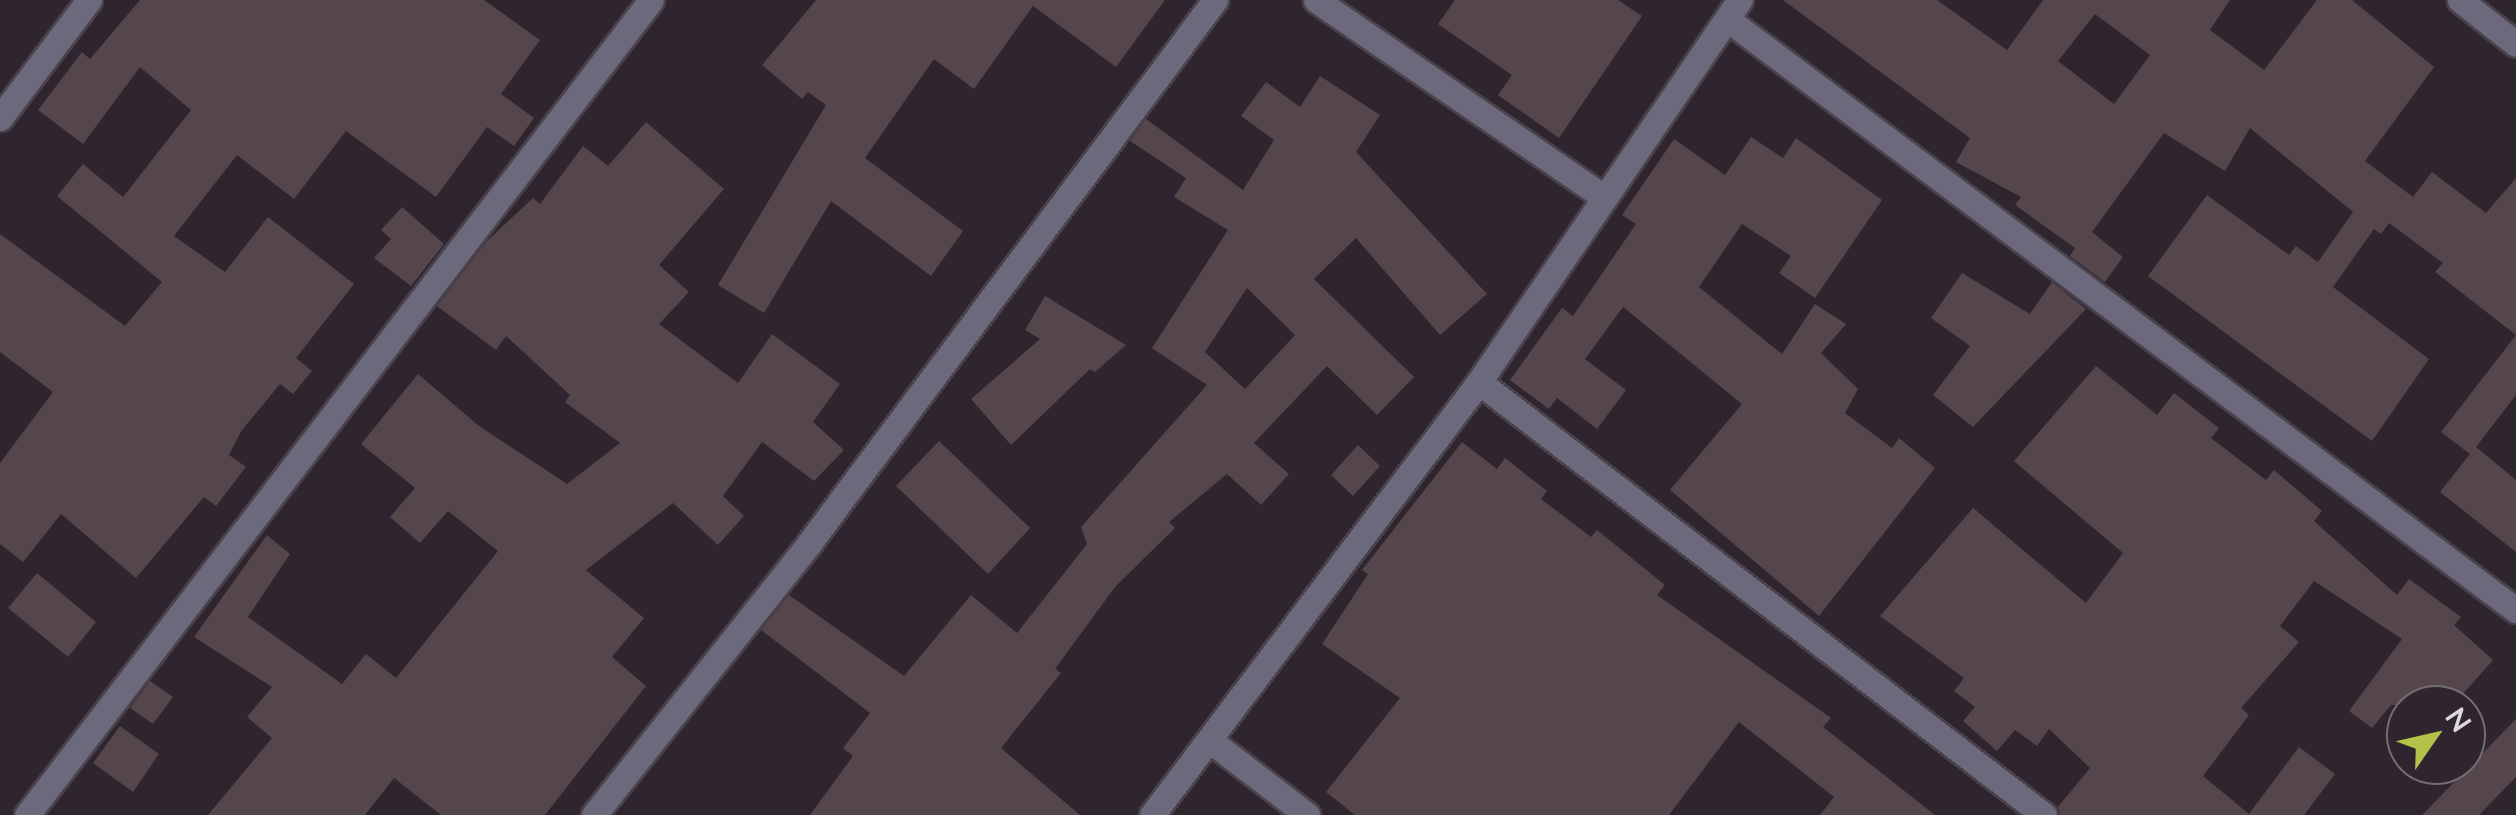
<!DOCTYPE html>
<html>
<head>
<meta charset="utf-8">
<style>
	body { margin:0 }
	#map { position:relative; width:2516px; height:815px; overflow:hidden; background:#2e252f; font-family:Lato,sans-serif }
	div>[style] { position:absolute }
	.building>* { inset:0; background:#55464b }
	.roads { filter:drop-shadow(2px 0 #4a424b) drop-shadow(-2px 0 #4a424b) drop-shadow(0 2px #4a424b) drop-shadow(0 -2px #4a424b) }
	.minor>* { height:25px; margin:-12.5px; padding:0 12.5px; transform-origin:12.5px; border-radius:12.5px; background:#6c697c }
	span { translate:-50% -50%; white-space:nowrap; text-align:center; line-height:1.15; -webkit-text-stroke:8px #2e252f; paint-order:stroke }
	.north { position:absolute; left:2386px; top:685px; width:100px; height:100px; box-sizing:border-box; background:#2e252f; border:2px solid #756d75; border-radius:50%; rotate:56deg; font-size:28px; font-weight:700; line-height:40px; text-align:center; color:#dfd8df }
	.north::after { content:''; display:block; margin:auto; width:35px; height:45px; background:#b4c24a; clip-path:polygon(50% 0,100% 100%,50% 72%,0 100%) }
</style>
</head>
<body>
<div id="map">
	<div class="building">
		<div style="clip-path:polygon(140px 0,484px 0,540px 40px,501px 94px,534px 118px,514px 146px,487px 127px,436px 197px,346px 131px,294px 199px,237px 155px,174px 236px,225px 272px,268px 217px,354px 284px,296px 358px,312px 371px,293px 394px,280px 384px,242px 430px,229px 455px,246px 467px,216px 506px,204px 497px,136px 578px,61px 514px,23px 562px,0 544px,0 463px,53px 392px,0 352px,0 234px,125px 326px,162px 282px,57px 196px,83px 164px,123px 197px,191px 110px,140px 67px,83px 144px,38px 110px,82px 52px,90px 59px)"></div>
		<div style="clip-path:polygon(816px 0,1165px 0,1116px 67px,1033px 6px,974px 89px,934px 59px,865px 158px,963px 231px,931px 276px,831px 201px,764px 313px,718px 285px,826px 105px,808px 92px,802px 99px,762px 65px)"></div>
		<div style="clip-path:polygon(1455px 0,1618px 0,1642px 16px,1559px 138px,1498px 95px,1512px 75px,1438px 24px)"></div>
		<div style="clip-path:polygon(evenodd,1783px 0,1937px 0,2007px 50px,2043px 0,2230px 0,2210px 30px,2264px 70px,2317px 0,2352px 0,2434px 67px,2365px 161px,2413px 197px,2432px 172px,2486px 213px,2516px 178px,2516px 395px,2476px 447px,2516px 480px,2516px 552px,2440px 492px,2470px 454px,2441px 432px,2516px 335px,2435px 272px,2443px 263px,2389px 223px,2381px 234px,2374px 229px,2333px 287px,2429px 359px,2372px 441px,2148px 276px,2207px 195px,2289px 255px,2296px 246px,2318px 262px,2353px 212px,2250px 128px,2225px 171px,2164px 133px,2092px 232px,2123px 257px,2105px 282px,2070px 256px,2075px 248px,2015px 205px,2021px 197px,1956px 162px,1970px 138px,1783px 0,2095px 14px,2150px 55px,2114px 104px,2058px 61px,2095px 14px)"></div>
		<div style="clip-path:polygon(evenodd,1320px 76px,1380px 115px,1356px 152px,1487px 294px,1440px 335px,1356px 238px,1314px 279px,1414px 377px,1377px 415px,1327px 366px,1254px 443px,1289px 474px,1261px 505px,1227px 474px,1169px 522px,1175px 528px,1115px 587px,1055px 669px,1061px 673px,1001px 748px,1080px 815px,810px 815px,853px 756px,843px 748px,870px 713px,761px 630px,789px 595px,904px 676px,971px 595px,1017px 633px,1087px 544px,1081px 527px,1207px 385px,1152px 348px,1228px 230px,1174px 197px,1186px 178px,1130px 141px,1146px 119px,1243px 190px,1274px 140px,1241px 116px,1266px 82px,1300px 107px,1320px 76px,1247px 288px,1295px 335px,1245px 389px,1205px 352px,1247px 288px)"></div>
		<div style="clip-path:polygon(646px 122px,724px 189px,659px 265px,689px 292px,659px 324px,738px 383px,772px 334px,840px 384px,813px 422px,844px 450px,814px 481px,762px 442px,723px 496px,744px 516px,718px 545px,673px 503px,586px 570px,644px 618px,612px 657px,646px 686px,545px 815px,441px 815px,394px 778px,365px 815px,208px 815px,272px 738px,247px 717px,272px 687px,194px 637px,267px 535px,290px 554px,248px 617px,342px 684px,366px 654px,396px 678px,498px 551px,448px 511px,420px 543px,390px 517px,415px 488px,361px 444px,418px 374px,479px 426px,567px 484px,620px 443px,565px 402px,570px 395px,506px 336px,496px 350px,437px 306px,487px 241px,533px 198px,540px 204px,583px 146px,608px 166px)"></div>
		<div style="clip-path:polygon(1751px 137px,1783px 158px,1796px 138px,1882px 200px,1815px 298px,1779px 273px,1791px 256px,1742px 224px,1699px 287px,1782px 354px,1815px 304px,1846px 324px,1821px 353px,1858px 389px,1845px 413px,1892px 448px,1899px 438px,1935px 468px,1819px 616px,1670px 490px,1742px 404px,1623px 307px,1585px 359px,1626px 390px,1597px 429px,1557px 398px,1549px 409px,1510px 380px,1562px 308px,1573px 316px,1636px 224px,1622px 215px,1674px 139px,1725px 175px)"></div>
		<div style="clip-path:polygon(402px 207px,444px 244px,411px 286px,374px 258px,391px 239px,381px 230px)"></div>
		<div style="clip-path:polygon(1962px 273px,2030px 314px,2052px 282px,2086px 309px,1973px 427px,1933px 395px,1970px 346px,1931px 318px)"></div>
		<div style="clip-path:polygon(1045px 296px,1126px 345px,1095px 372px,1090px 369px,1011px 445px,971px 399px,1040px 339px,1025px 330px)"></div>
		<div style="clip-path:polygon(2096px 366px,2157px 415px,2174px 393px,2219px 428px,2211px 438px,2266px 480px,2274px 470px,2322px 511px,2314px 521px,2397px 595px,2409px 579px,2461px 617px,2454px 625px,2493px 660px,2453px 705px,2391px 705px,2372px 728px,2349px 711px,2402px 639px,2314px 581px,2280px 626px,2299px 642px,2241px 708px,2249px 715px,2203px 776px,2249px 814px,2299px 747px,2335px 774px,2304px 815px,2060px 815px,2058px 807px,2090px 768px,2049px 729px,2037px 746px,2015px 730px,1997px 751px,1963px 721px,1975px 707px,1954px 691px,1964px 678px,1880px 616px,1973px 508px,2086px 603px,2123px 553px,2014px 461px)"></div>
		<div style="clip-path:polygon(939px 441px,1030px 528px,988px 574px,896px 486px)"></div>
		<div style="clip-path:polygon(1462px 442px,1497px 469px,1505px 458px,1547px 491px,1541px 499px,1591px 537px,1597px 530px,1665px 585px,1657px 595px,1831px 718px,1823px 727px,1935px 815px,1820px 815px,1834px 797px,1739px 722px,1669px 815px,1355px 815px,1326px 792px,1400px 698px,1322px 644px,1368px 574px,1362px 570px)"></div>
		<div style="clip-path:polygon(1358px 445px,1380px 466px,1353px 496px,1331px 475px)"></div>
		<div style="clip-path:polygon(37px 573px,96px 622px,68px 657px,8px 608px)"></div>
		<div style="clip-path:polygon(150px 681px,173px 697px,153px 724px,130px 708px)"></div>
		<div style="clip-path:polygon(2516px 719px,2516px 777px,2479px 815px,2422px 815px)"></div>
		<div style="clip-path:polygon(120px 726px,159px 754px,133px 792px,93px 763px)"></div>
	</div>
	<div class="roads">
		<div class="minor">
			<div style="left:1316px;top:0;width:349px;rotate:34.4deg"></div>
			<div style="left:2460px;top:0;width:71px;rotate:38.2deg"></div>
			<div style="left:1727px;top:19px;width:986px;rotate:36.84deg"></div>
			<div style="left:0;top:118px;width:148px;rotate:-53deg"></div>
			<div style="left:1479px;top:382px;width:712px;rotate:37.47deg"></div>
			<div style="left:1212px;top:742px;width:120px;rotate:37.5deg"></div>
			<div style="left:27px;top:815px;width:1026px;rotate:-52.56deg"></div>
			<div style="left:594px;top:815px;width:348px;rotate:-51.6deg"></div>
			<div style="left:810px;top:542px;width:677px;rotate:-53.23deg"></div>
			<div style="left:1152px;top:815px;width:543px;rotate:-52.94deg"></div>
			<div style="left:1479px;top:382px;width:463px;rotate:-55.7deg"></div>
		</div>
	</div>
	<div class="north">N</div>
</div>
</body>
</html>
